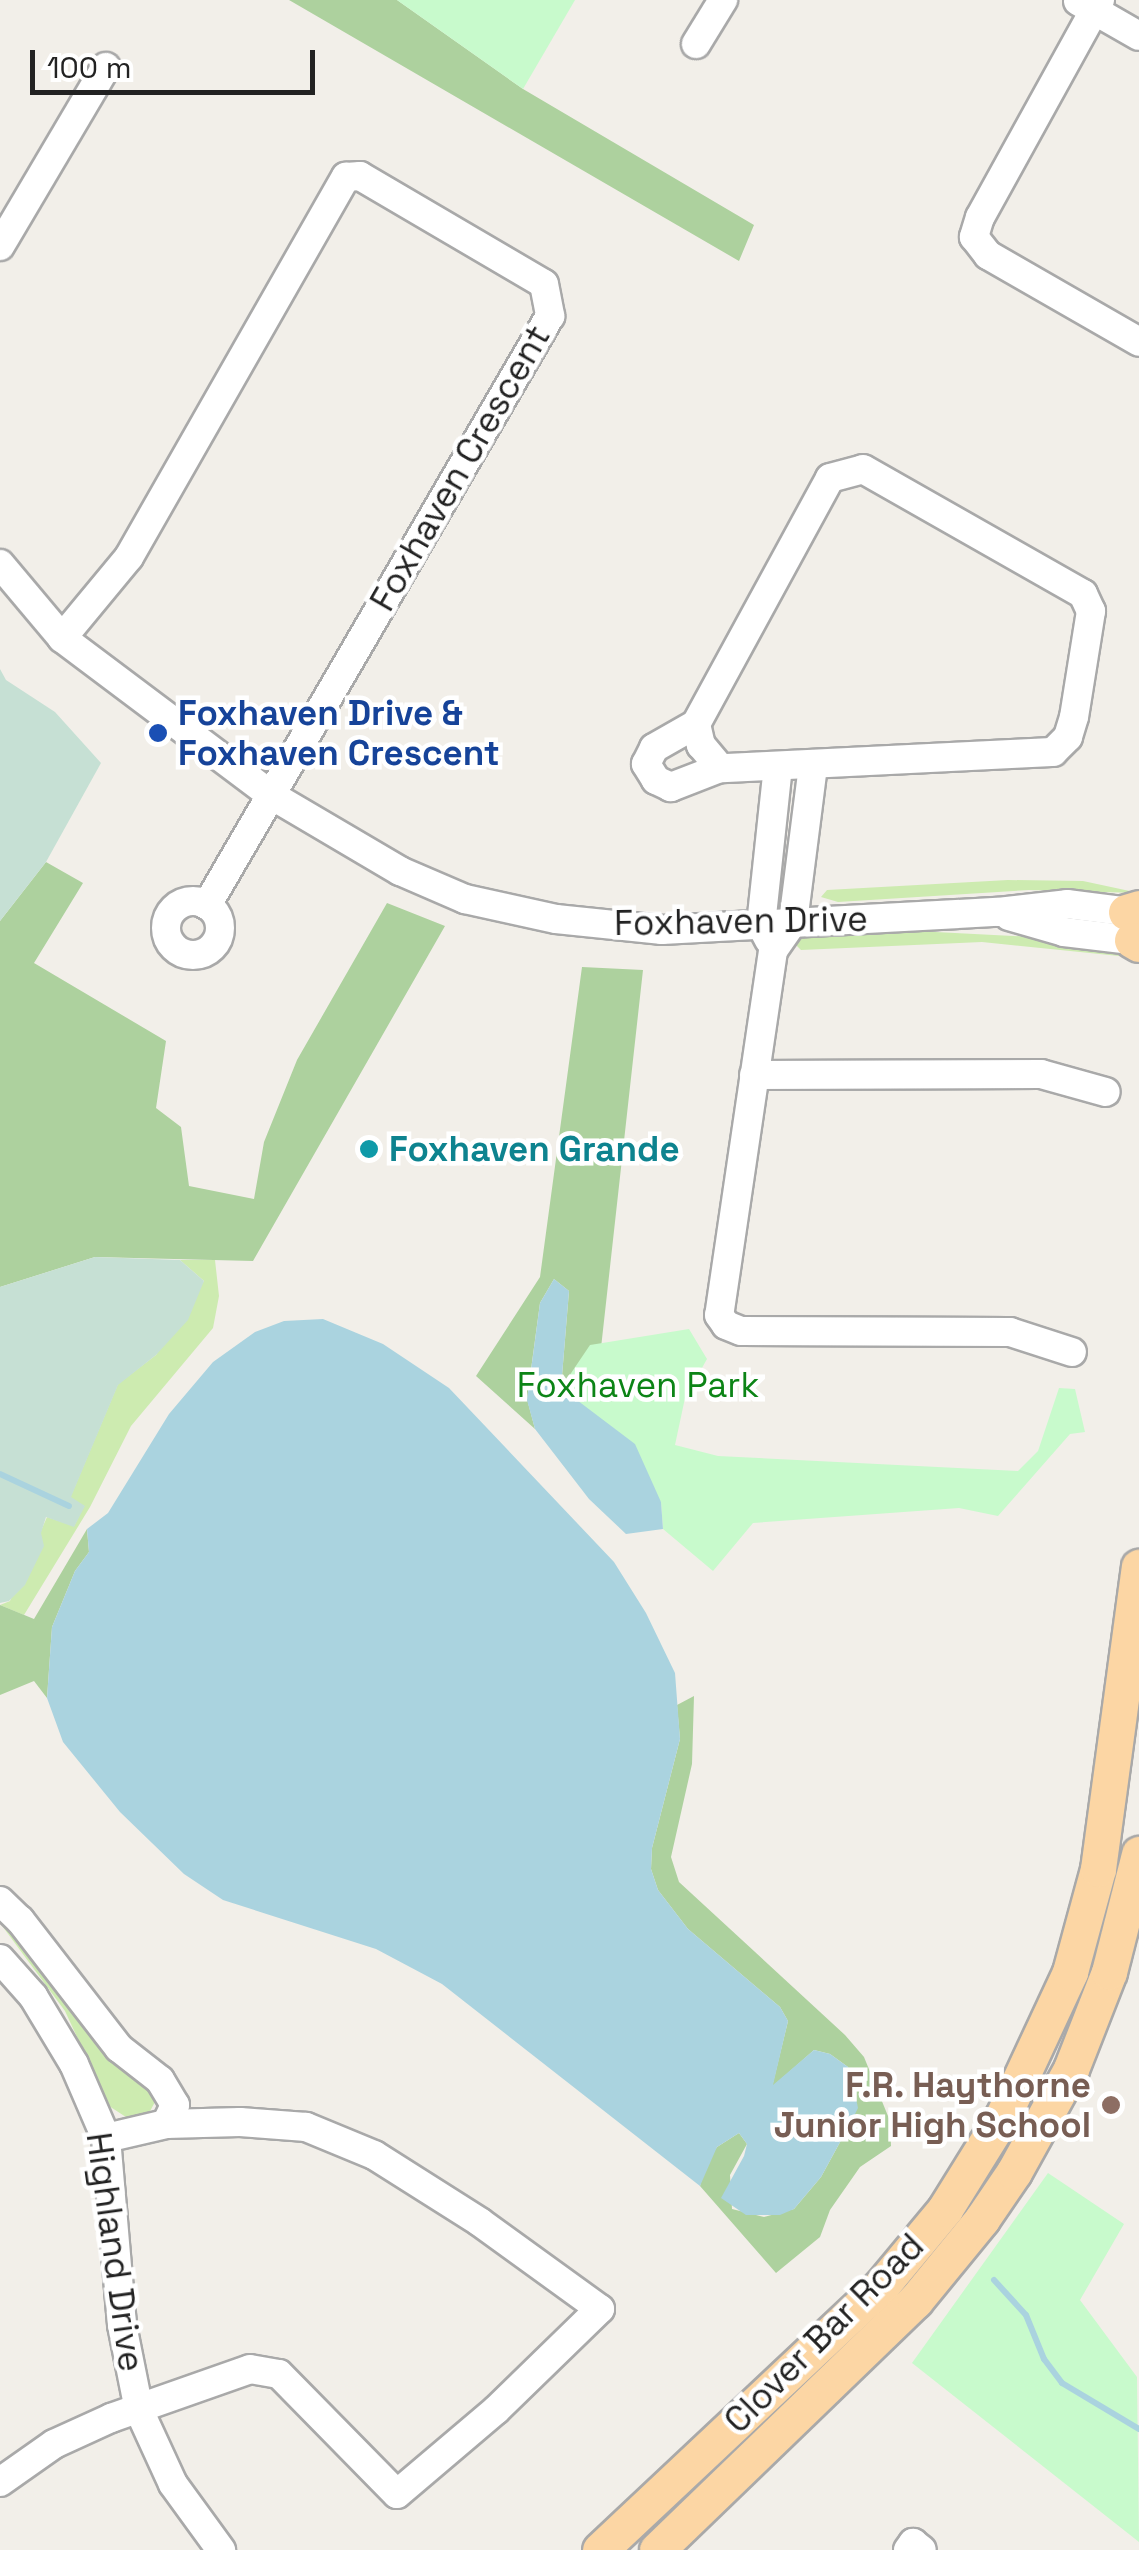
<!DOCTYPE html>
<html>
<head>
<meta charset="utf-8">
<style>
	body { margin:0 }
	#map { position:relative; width:1139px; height:2550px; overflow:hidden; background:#f2efe9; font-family:"Space Grotesk",sans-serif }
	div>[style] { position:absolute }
	.grass>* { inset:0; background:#cdebb0 }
	.forest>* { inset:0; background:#add19e }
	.wetland>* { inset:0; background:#c6e0d4 }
	.park>* { inset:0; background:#c8facc }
	.water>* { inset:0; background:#aad3df }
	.stream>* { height:6px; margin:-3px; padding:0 3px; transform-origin:3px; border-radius:3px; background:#aad3df }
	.roads { filter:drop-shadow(2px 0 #a9a9a9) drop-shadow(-2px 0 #a9a9a9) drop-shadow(0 2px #a9a9a9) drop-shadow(0 -2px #a9a9a9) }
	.minor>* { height:28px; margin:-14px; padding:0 14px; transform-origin:14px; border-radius:14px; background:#fff }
	.minor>.ring { margin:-14px; padding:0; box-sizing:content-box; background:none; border:28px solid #fff; border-radius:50% }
	.major>* { height:35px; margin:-17.5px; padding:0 17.5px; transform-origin:17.5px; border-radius:17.5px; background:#fcd6a4 }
	.dots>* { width:28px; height:28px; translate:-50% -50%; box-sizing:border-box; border:5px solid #fff; border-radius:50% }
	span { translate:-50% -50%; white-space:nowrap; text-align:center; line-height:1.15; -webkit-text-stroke:9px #fff; paint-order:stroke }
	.street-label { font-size:35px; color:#222 }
	.transit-label { font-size:35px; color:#164399; font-weight:700 }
	.left { translate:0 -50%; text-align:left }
	.culture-label { font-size:35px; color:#0d838f; font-weight:700 }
	.park-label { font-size:35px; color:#0c8416 }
	.education-label { font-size:35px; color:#785e54; font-weight:700 }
	.right { translate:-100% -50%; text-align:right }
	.scale { position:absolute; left:30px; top:50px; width:285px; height:45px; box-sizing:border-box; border:5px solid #222; border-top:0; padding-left:12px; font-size:30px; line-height:35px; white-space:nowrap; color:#222; -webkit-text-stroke:8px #fff; paint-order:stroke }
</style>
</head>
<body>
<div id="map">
	<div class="grass">
		<div style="clip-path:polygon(1008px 880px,1083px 881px,1139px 893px,1029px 890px,838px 902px,821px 897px,827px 890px)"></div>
		<div style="clip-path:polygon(916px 931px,1034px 937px,1111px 948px,1139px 958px,982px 942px,801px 950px,793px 942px,809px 936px)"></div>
		<div style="clip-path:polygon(180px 1260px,215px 1260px,219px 1296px,213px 1328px,131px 1426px,90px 1507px,24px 1615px,0 1605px,10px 1601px,47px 1517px,74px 1526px,84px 1506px,70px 1498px,118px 1384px,156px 1355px,204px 1281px)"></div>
		<div style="clip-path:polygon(0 1916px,92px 2036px,150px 2085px,155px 2102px,149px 2113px,129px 2119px,109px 2106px,65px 2011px,0 1923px)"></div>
	</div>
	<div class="forest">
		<div style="clip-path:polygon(289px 0,397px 0,523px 89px,754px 225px,739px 261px)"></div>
		<div style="clip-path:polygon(46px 862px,83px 883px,34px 963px,166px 1041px,156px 1108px,181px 1127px,189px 1186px,254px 1199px,264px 1142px,297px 1060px,387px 903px,445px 926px,253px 1261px,95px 1257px,0 1287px,0 921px)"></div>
		<div style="clip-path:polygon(582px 967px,643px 970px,600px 1357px,637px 1420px,661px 1502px,635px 1444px,561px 1388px,569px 1291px,554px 1279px,540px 1303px,527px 1399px,535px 1429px,476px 1376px,540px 1277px)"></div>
		<div style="clip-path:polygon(87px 1529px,89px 1552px,75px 1571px,52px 1627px,47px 1698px,34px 1681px,0 1695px,0 1605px,34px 1619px)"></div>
		<div style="clip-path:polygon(694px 1696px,692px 1764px,671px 1857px,679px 1882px,845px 2035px,864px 2057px,890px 2121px,891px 2146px,860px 2167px,830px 2210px,820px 2237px,776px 2273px,700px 2186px,706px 2164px,717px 2147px,739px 2133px,747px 2144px,730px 2175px,732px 2209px,764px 2217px,794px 2209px,821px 2177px,851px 2122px,854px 2089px,848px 2067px,830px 2054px,814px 2050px,772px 2087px,788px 2021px,780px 2007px,688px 1929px,658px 1890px,651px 1869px,652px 1848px,680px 1739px,677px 1705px)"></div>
	</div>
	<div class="wetland">
		<div style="clip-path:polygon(0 669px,6px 680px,55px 712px,101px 763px,46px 862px,0 921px)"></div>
		<div style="clip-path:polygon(95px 1257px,180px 1260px,204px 1281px,188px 1320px,156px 1355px,118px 1385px,71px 1497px,85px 1506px,74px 1527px,46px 1517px,41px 1533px,44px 1546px,25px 1585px,9px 1601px,0 1603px,0 1287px)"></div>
	</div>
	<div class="park">
		<div style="clip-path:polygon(397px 0,575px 0,523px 89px)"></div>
		<div style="clip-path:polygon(689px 1329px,707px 1359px,685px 1398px,675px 1445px,718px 1456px,1018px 1471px,1038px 1451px,1059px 1388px,1075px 1389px,1085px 1432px,1070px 1434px,998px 1516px,959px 1508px,753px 1523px,713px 1571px,663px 1529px,661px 1502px,561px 1388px,590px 1345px)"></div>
		<div style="clip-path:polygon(1048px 2173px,1124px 2224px,1080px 2300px,1137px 2377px,1139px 2542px,912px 2363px)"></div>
	</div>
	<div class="water">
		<div style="clip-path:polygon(554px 1279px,569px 1291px,561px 1388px,635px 1444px,661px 1502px,663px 1529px,626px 1534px,589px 1499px,535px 1429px,527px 1400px,540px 1303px)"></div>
		<div style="clip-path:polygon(323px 1319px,383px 1344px,449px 1388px,614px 1562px,646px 1613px,675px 1673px,680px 1739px,652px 1848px,651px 1869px,658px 1890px,688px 1929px,780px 2007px,788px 2021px,773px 2085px,814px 2050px,830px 2054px,848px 2067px,854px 2089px,858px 2108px,851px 2122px,821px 2177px,794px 2209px,780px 2215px,746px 2215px,721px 2198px,744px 2156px,747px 2144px,739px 2133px,717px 2147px,700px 2186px,442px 1984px,376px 1949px,223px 1900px,184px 1874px,120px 1812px,63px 1742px,47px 1698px,52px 1627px,75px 1571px,89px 1552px,87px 1529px,108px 1513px,169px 1414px,213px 1362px,255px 1332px,284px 1321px)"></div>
	</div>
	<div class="stream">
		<div style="left:0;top:1474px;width:76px;rotate:24.9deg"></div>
		<div style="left:994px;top:2280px;width:47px;rotate:47.6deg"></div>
		<div style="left:1026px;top:2315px;width:48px;rotate:67.8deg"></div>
		<div style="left:1044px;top:2359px;width:30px;rotate:53deg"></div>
		<div style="left:1062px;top:2383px;width:90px;rotate:30.9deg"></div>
	</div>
	<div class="roads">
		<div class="minor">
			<div style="left:1100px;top:0;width:248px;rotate:118.9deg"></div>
			<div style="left:980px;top:217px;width:21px;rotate:107deg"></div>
			<div style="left:974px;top:237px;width:23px;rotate:52deg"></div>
			<div style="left:988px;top:255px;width:174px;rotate:29.9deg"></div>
			<div style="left:1078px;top:1px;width:70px;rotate:29.8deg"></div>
			<div style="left:696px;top:44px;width:52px;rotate:-58.5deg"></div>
			<div style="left:0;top:246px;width:208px;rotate:-59.4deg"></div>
			<div style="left:0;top:564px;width:97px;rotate:50deg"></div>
			<div style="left:62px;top:638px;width:261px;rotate:36.9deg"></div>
			<div style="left:271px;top:795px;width:150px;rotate:30.5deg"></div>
			<div style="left:400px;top:871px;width:71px;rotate:23.3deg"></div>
			<div style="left:465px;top:899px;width:93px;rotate:12.4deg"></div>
			<div style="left:556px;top:919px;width:107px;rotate:5.9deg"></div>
			<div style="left:662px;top:930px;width:336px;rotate:-3.1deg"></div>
			<div style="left:998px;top:912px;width:69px;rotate:-6.6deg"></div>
			<div style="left:1067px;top:904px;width:73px;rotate:7.1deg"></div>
			<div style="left:62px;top:638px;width:105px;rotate:-50.4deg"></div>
			<div style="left:129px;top:557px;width:438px;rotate:-60.3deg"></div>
			<div style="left:346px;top:177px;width:14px;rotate:-4deg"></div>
			<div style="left:360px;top:176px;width:213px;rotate:30.4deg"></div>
			<div style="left:544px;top:284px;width:33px;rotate:79deg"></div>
			<div style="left:550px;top:316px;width:682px;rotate:120.21deg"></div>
			<div style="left:696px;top:724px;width:22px;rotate:77deg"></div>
			<div style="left:701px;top:745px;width:30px;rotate:50deg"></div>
			<div style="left:720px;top:768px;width:53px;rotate:158.8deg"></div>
			<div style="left:671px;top:787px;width:17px;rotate:-155deg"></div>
			<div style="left:656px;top:780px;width:19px;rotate:-122deg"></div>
			<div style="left:646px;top:764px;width:18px;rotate:-63deg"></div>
			<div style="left:654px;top:748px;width:48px;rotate:-29.7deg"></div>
			<div style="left:696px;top:724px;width:280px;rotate:-61.4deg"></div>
			<div style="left:830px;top:478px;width:34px;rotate:-15deg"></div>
			<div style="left:863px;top:469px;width:253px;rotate:29.6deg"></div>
			<div style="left:1083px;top:594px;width:19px;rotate:65deg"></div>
			<div style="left:1091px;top:611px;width:107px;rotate:99.1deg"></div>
			<div style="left:1074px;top:717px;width:21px;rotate:107deg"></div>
			<div style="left:1068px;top:737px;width:21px;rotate:135deg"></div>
			<div style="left:1053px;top:752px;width:333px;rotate:177.2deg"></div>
			<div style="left:813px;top:766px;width:157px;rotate:97.3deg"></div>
			<div style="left:793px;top:922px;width:35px;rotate:125deg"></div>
			<div style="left:773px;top:951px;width:368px;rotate:98.4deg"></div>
			<div style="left:719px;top:1315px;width:12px;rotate:55deg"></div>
			<div style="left:726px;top:1325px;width:16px;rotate:22deg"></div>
			<div style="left:741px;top:1331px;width:269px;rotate:0.2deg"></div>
			<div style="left:1010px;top:1332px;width:65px;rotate:17.9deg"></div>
			<div class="ring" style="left:166px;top:901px;width:26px;height:26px"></div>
			<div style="left:1009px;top:916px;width:57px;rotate:16.2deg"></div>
			<div style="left:1064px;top:932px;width:76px;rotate:6.8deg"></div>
			<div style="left:769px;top:940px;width:17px;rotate:-118deg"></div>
			<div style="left:761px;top:925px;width:159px;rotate:-83.9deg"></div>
			<div style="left:754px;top:1075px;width:287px;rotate:-0.2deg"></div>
			<div style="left:1041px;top:1074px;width:67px;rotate:15.5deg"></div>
			<div style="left:0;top:1901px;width:28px;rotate:44deg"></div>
			<div style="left:20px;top:1920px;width:162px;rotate:52.3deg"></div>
			<div style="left:119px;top:2048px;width:52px;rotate:38deg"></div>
			<div style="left:160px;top:2080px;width:29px;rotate:59deg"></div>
			<div style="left:175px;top:2105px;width:21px;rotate:115deg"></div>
			<div style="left:0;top:1959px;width:50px;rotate:48.3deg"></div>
			<div style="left:33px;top:1996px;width:79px;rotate:58.9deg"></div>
			<div style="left:74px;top:2064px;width:81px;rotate:66.6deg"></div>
			<div style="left:106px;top:2138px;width:188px;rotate:85.1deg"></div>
			<div style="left:122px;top:2325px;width:87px;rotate:78.7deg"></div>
			<div style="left:139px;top:2410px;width:81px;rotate:65.3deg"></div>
			<div style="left:173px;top:2484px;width:82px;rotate:54deg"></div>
			<div style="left:0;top:2482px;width:66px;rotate:-35.1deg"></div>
			<div style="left:54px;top:2444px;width:63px;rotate:-24.5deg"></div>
			<div style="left:111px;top:2418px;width:147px;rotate:-19.4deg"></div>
			<div style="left:250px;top:2369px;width:29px;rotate:10deg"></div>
			<div style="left:279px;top:2374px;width:168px;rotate:45.5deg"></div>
			<div style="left:397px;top:2494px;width:130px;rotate:-40.3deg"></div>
			<div style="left:496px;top:2410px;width:145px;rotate:-44.2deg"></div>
			<div style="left:600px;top:2309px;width:148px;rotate:-144.1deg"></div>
			<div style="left:480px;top:2222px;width:125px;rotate:-147.7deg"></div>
			<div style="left:374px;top:2155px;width:74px;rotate:-157.6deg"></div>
			<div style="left:306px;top:2127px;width:66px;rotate:-175.7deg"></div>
			<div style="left:240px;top:2122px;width:74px;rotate:178.5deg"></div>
			<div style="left:166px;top:2124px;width:62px;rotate:166.9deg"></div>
			<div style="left:908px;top:2550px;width:9px;rotate:-54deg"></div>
			<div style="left:913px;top:2543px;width:11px;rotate:38deg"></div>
		</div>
		<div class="major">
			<div style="left:1126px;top:912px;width:14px;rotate:-17deg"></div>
			<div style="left:1132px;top:940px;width:8px;rotate:30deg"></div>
			<div style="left:600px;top:2550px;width:387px;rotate:-43.2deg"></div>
			<div style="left:882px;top:2285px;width:99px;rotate:-50.3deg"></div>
			<div style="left:945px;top:2209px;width:110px;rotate:-58.1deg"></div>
			<div style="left:1003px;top:2116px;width:159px;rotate:-65deg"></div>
			<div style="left:1070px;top:1972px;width:107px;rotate:-74.8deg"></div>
			<div style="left:1098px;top:1869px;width:305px;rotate:-82.3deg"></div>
			<div style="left:657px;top:2550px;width:359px;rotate:-44deg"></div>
			<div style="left:915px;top:2301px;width:106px;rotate:-50.7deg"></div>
			<div style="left:982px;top:2219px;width:57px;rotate:-55.8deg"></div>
			<div style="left:1014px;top:2172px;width:118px;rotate:-61deg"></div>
			<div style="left:1071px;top:2069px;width:104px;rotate:-68.6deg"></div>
			<div style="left:1109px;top:1972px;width:122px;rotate:-75.7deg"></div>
		</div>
	</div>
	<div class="dots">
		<div style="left:158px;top:733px;background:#1a4fb4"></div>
		<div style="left:369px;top:1149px;background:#0f9aa8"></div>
		<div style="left:1111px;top:2105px;background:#8d6e63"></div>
	</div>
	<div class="street-label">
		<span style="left:460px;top:468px;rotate:-60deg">Foxhaven Crescent</span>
		<span style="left:741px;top:921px;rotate:-1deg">Foxhaven Drive</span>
		<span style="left:115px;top:2252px;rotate:82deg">Highland Drive</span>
		<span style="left:824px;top:2333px;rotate:-45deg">Clover Bar Road</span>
	</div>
	<div class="transit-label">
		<span class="left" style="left:178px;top:733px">Foxhaven Drive &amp;<br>Foxhaven Crescent</span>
	</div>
	<div class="culture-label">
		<span class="left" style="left:389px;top:1149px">Foxhaven Grande</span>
	</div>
	<div class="park-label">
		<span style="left:638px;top:1385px">Foxhaven Park</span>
	</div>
	<div class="education-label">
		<span class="right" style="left:1091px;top:2105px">F.R. Haythorne<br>Junior High School</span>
	</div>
	<div class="scale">100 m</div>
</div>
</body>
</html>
